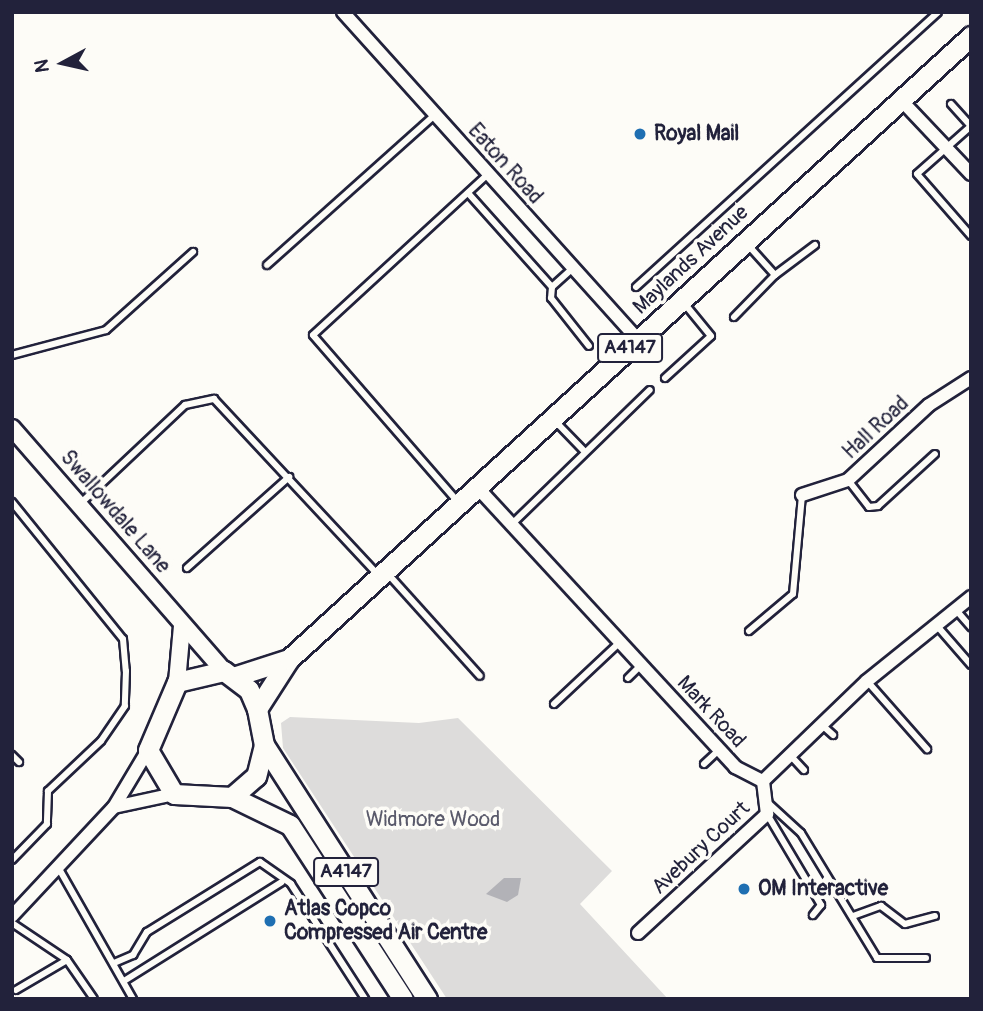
<!DOCTYPE html>
<html>
<head>
<meta charset="utf-8">
<style>
	body { margin:0 }
	#map { position:relative; width:983px; height:1011px; overflow:hidden; background:#fdfcf7; font-family:Pangolin,sans-serif }
	div>[style] { position:absolute }
	.green>* { inset:0; background:#dddcdb }
	.water>* { inset:0; background:#b2b2b7 }
	.roads { filter:drop-shadow(2px 0 #22223b) drop-shadow(-2px 0 #22223b) drop-shadow(0 2px #22223b) drop-shadow(0 -2px #22223b) }
	.service>* { height:6px; margin:-3px; padding:0 3px; transform-origin:3px; border-radius:3px; background:#fdfcf7 }
	.minor>* { height:12px; margin:-6px; padding:0 6px; transform-origin:6px; border-radius:6px; background:#fdfcf7 }
	.tertiary>* { height:16px; margin:-8px; padding:0 8px; transform-origin:8px; border-radius:8px; background:#fdfcf7 }
	.primary>* { height:19px; margin:-9.5px; padding:0 9.5px; transform-origin:9.5px; border-radius:9.5px; background:#fdfcf7 }
	.dots>* { width:19px; height:19px; translate:-50% -50%; box-sizing:border-box; border:4px solid #fdfcf7; border-radius:50% }
	span { translate:-50% -50%; white-space:nowrap; text-align:center; line-height:1.15; -webkit-text-stroke:7px #fdfcf7; paint-order:stroke }
	.shield-label span { padding:2px 5px; background:#fdfcf7; border:2px solid; border-radius:5px; -webkit-text-stroke-width:0 }
	.shield-label { font-size:19px; color:#22223b; font-weight:700 }
	.poi-label { font-size:21px; color:#22223b; font-weight:700 }
	.left { translate:0 -50%; text-align:left }
	.street-label { font-size:21px; color:#22223b }
	.park-label { font-size:21px; color:#5a5a6b }
	.frame { position:absolute; inset:0; border:14px solid #22223b; pointer-events:none }
	.north { position:absolute; left:28px; top:28px; width:70px; height:70px; -webkit-text-stroke:5px #fdfcf7; paint-order:stroke; rotate:262deg; font-size:19px; font-weight:700; line-height:28px; text-align:center; color:#22223b }
	.north::after { content:''; display:block; margin:auto; width:24px; height:32px; background:#22223b; clip-path:polygon(50% 0,100% 100%,50% 72%,0 100%) }
</style>
</head>
<body>
<div id="map">
	<div class="green">
		<div style="clip-path:polygon(290px 717px,419px 723px,458px 718px,612px 871px,580px 904px,668px 999px,447px 999px,283px 748px,281px 723px)"></div>
	</div>
	<div class="water">
		<div style="clip-path:polygon(504px 878px,521px 878px,518px 895px,507px 902px,486px 894px)"></div>
	</div>
	<div class="roads">
		<div class="service">
			<div style="left:951px;top:104px;width:30px;rotate:48deg"></div>
			<div style="left:971px;top:126px;width:72px;rotate:138.4deg"></div>
			<div style="left:917px;top:174px;width:82px;rotate:48.9deg"></div>
			<div style="left:468px;top:193px;width:126px;rotate:48.2deg"></div>
			<div style="left:267px;top:265px;width:225px;rotate:-41.8deg"></div>
			<div style="left:573px;top:268px;width:28px;rotate:138deg"></div>
			<div style="left:552px;top:287px;width:11px;rotate:95deg"></div>
			<div style="left:551px;top:298px;width:61px;rotate:51.6deg"></div>
			<div style="left:775px;top:275px;width:50px;rotate:-36.9deg"></div>
			<div style="left:636px;top:287px;width:408px;rotate:-42.3deg"></div>
			<div style="left:734px;top:317px;width:59px;rotate:-45.7deg"></div>
			<div style="left:775px;top:275px;width:40px;rotate:-132deg"></div>
			<div style="left:12px;top:355px;width:97px;rotate:-14.9deg"></div>
			<div style="left:106px;top:330px;width:117px;rotate:-41.9deg"></div>
			<div style="left:665px;top:378px;width:62px;rotate:-42.4deg"></div>
			<div style="left:711px;top:336px;width:43px;rotate:-129.3deg"></div>
			<div style="left:555px;top:421px;width:43px;rotate:45.9deg"></div>
			<div style="left:848px;top:480px;width:34px;rotate:52deg"></div>
			<div style="left:869px;top:507px;width:9px;rotate:-6deg"></div>
			<div style="left:878px;top:506px;width:77px;rotate:-42.4deg"></div>
			<div style="left:12px;top:502px;width:176px;rotate:51deg"></div>
			<div style="left:123px;top:639px;width:32px;rotate:85deg"></div>
			<div style="left:126px;top:671px;width:35px;rotate:92deg"></div>
			<div style="left:125px;top:706px;width:42px;rotate:124.4deg"></div>
			<div style="left:101px;top:741px;width:73px;rotate:136.7deg"></div>
			<div style="left:48px;top:791px;width:33px;rotate:92deg"></div>
			<div style="left:47px;top:824px;width:50px;rotate:134.2deg"></div>
			<div style="left:458px;top:502px;width:221px;rotate:-131deg"></div>
			<div style="left:313px;top:335px;width:238px;rotate:-42.6deg"></div>
			<div style="left:81px;top:503px;width:143px;rotate:-43.3deg"></div>
			<div style="left:185px;top:405px;width:30px;rotate:-12deg"></div>
			<div style="left:214px;top:399px;width:239px;rotate:47deg"></div>
			<div style="left:512px;top:524px;width:192px;rotate:-44.2deg"></div>
			<div style="left:187px;top:568px;width:137px;rotate:-41.7deg"></div>
			<div style="left:388px;top:574px;width:137px;rotate:48deg"></div>
			<div style="left:956px;top:610px;width:23px;rotate:49deg"></div>
			<div style="left:938px;top:627px;width:50px;rotate:49deg"></div>
			<div style="left:749px;top:631px;width:57px;rotate:-40.1deg"></div>
			<div style="left:793px;top:594px;width:99px;rotate:-84.8deg"></div>
			<div style="left:628px;top:678px;width:18px;rotate:-45deg"></div>
			<div style="left:867px;top:681px;width:91px;rotate:48.6deg"></div>
			<div style="left:554px;top:704px;width:91px;rotate:-43.2deg"></div>
			<div style="left:822px;top:725px;width:15px;rotate:42deg"></div>
			<div style="left:789px;top:754px;width:22px;rotate:47deg"></div>
			<div style="left:12px;top:755px;width:10px;rotate:45deg"></div>
			<div style="left:704px;top:764px;width:21px;rotate:-43deg"></div>
			<div style="left:766px;top:801px;width:47px;rotate:42.4deg"></div>
			<div style="left:801px;top:833px;width:146px;rotate:58.7deg"></div>
			<div style="left:877px;top:958px;width:49px"></div>
			<div style="left:767px;top:814px;width:106px;rotate:59.3deg"></div>
			<div style="left:821px;top:905px;width:13px;rotate:129deg"></div>
			<div style="left:58px;top:867px;width:152px;rotate:60.4deg"></div>
			<div style="left:853px;top:916px;width:30px;rotate:-20deg"></div>
			<div style="left:881px;top:906px;width:30px;rotate:37deg"></div>
			<div style="left:905px;top:924px;width:31px;rotate:-15deg"></div>
			<div style="left:12px;top:923px;width:66px;rotate:33.9deg"></div>
			<div style="left:67px;top:960px;width:47px;rotate:55.3deg"></div>
			<div style="left:114px;top:963px;width:21px;rotate:-23deg"></div>
			<div style="left:133px;top:955px;width:27px;rotate:-59deg"></div>
			<div style="left:147px;top:932px;width:133px;rotate:-31.8deg"></div>
			<div style="left:260px;top:862px;width:38px;rotate:35deg"></div>
			<div style="left:291px;top:884px;width:137px;rotate:57.2deg"></div>
			<div style="left:124px;top:981px;width:186px;rotate:-32.1deg"></div>
			<div style="left:16px;top:990px;width:59px;rotate:-30.5deg"></div>
		</div>
		<div class="minor">
			<div style="left:343px;top:12px;width:441px;rotate:48deg"></div>
			<div style="left:901px;top:100px;width:102px;rotate:46.6deg"></div>
			<div style="left:477px;top:487px;width:381px;rotate:47.3deg"></div>
			<div style="left:735px;top:767px;width:31px;rotate:27deg"></div>
			<div style="left:763px;top:781px;width:144px;rotate:-43.9deg"></div>
			<div style="left:867px;top:681px;width:134px;rotate:-38.9deg"></div>
			<div style="left:802px;top:495px;width:48px;rotate:-18.1deg"></div>
			<div style="left:848px;top:480px;width:110px;rotate:-42.8deg"></div>
			<div style="left:929px;top:405px;width:50px;rotate:-32.7deg"></div>
			<div style="left:114px;top:807px;width:61px;rotate:-12.2deg"></div>
			<div style="left:12px;top:916px;width:149px;rotate:-46.9deg"></div>
			<div style="left:114px;top:807px;width:66px;rotate:-59.2deg"></div>
			<div style="left:638px;top:933px;width:176px;rotate:-42.7deg"></div>
			<div style="left:767px;top:814px;width:33px;rotate:-97deg"></div>
		</div>
		<div class="tertiary">
			<div style="left:12px;top:428px;width:322px;rotate:48.9deg"></div>
			<div style="left:177px;top:682px;width:56px;rotate:-84.9deg"></div>
		</div>
		<div class="primary">
			<div style="left:224px;top:671px;width:31px;rotate:37deg"></div>
			<div style="left:249px;top:690px;width:21px;rotate:67deg"></div>
			<div style="left:257px;top:709px;width:37px;rotate:79deg"></div>
			<div style="left:264px;top:745px;width:32px;rotate:104deg"></div>
			<div style="left:256px;top:776px;width:32px;rotate:139deg"></div>
			<div style="left:232px;top:797px;width:58px;rotate:-177deg"></div>
			<div style="left:174px;top:794px;width:51px;rotate:-120.6deg"></div>
			<div style="left:148px;top:750px;width:74px;rotate:-66.9deg"></div>
			<div style="left:177px;top:682px;width:48px;rotate:-13.2deg"></div>
			<div style="left:236px;top:676px;width:56px;rotate:-17.8deg"></div>
			<div style="left:257px;top:709px;width:59px;rotate:-57.4deg"></div>
			<div style="left:289px;top:659px;width:924px;rotate:-42.41deg"></div>
			<div style="left:264px;top:745px;width:302px;rotate:57.3deg"></div>
			<div style="left:232px;top:797px;width:64px;rotate:25.8deg"></div>
			<div style="left:290px;top:825px;width:207px;rotate:57deg"></div>
		</div>
	</div>
	<div class="dots">
		<div style="left:640px;top:134px;background:#1f6fb2"></div>
		<div style="left:744px;top:889px;background:#1f6fb2"></div>
		<div style="left:270px;top:921px;background:#1f6fb2"></div>
	</div>
	<div class="shield-label">
		<span style="left:630px;top:348px">A4147</span>
		<span style="left:346px;top:872px">A4147</span>
	</div>
	<div class="poi-label">
		<span class="left" style="left:654px;top:134px">Royal Mail</span>
		<span class="left" style="left:758px;top:889px">OM Interactive</span>
		<span class="left" style="left:284px;top:921px">Atlas Copco<br>Compressed Air Centre</span>
	</div>
	<div class="street-label">
		<span style="left:505px;top:164px;rotate:48deg">Eaton Road</span>
		<span style="left:691px;top:260px;rotate:-43deg">Maylands Avenue</span>
		<span style="left:876px;top:428px;rotate:-43deg">Hall Road</span>
		<span style="left:115px;top:512px;rotate:49deg">Swallowdale Lane</span>
		<span style="left:711px;top:712px;rotate:47deg">Mark Road</span>
		<span style="left:701px;top:848px;rotate:-43deg">Avebury Court</span>
	</div>
	<div class="park-label">
		<span style="left:433px;top:820px">Widmore Wood</span>
	</div>
	<div class="frame"></div>
	<div class="north">N</div>
</div>
</body>
</html>
